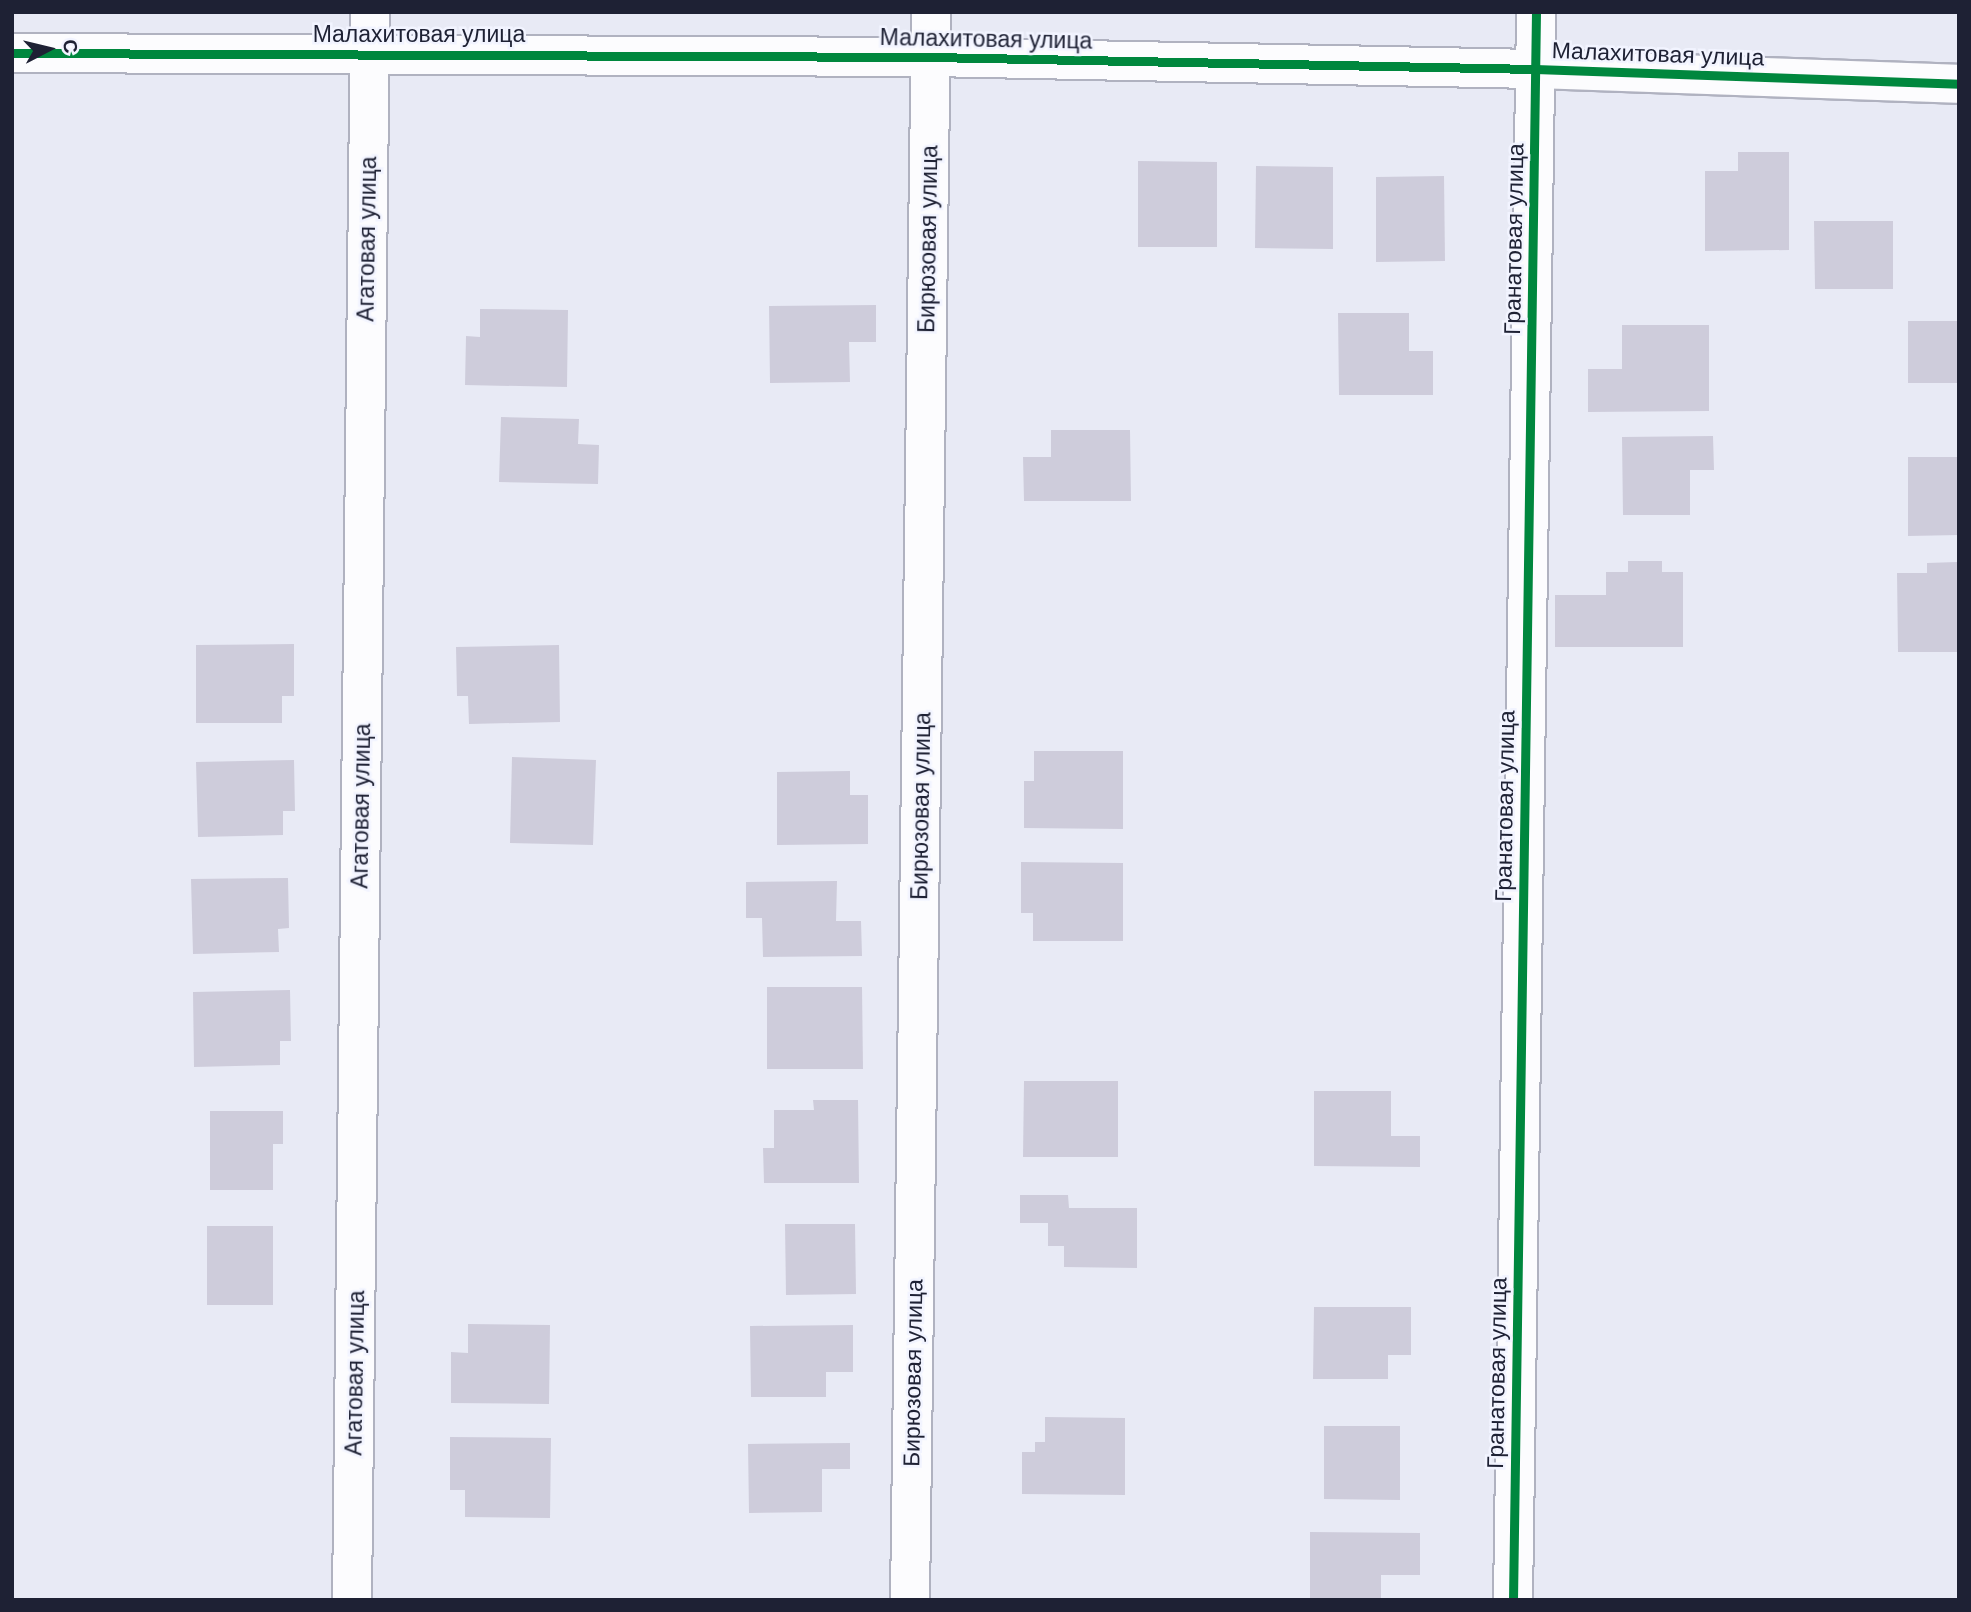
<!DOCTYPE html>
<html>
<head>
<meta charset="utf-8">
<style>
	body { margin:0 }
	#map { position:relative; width:1971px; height:1612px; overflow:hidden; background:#e8eaf5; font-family:Arial,sans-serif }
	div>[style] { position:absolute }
	.building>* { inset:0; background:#ceccdb }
	.roads { filter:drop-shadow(2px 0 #b0b2c0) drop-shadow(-2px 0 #b0b2c0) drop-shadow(0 2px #b0b2c0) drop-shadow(0 -2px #b0b2c0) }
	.street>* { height:38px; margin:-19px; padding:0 19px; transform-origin:19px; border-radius:19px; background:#fcfcfe }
	.cycleway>* { height:9px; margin:-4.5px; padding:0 4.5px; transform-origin:4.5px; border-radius:4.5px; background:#00873e }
	span { translate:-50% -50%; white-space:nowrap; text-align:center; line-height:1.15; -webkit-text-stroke:5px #f2f4ff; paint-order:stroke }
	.street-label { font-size:23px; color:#1e2134 }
	.frame { position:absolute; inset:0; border:14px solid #1e2134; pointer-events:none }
	.north { position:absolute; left:14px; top:14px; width:70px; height:70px; -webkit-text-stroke:5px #f2f4ff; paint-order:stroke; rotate:83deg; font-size:19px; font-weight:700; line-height:28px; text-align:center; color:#1e2134 }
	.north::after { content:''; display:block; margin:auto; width:24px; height:32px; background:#1e2134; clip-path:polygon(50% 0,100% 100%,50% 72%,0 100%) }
</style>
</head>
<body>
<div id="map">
	<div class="building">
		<div style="clip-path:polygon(1738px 152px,1789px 152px,1789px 250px,1705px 251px,1705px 171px,1738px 171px)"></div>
		<div style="clip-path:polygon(1138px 161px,1217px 162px,1217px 247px,1138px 247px)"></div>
		<div style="clip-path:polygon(1256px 166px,1333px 167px,1333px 249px,1255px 248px)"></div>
		<div style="clip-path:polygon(1444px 176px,1445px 261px,1376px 262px,1376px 177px)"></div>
		<div style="clip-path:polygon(1814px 221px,1893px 221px,1893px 289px,1815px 289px)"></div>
		<div style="clip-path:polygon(876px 305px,876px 342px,849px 342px,850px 382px,770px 383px,769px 306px)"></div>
		<div style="clip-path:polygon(480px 309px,568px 310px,567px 387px,465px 385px,466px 336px,480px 337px)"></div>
		<div style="clip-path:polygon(1338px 313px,1409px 313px,1409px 351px,1433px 351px,1433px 395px,1339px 395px)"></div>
		<div style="clip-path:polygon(1908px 321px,1959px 321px,1959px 383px,1908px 383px)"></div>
		<div style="clip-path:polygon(1622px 325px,1709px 325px,1709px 411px,1588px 412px,1588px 369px,1622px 369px)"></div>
		<div style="clip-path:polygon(501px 417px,579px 419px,578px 444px,599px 445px,598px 484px,499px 482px)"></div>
		<div style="clip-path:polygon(1051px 430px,1130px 430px,1131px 501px,1024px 501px,1023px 457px,1051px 457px)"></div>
		<div style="clip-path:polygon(1713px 436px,1714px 470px,1690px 470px,1690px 515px,1623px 515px,1622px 437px)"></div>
		<div style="clip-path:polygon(1908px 457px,1959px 457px,1959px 535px,1908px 536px)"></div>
		<div style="clip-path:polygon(1628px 561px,1662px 561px,1662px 572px,1683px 572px,1683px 647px,1555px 647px,1555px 595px,1606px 595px,1606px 572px,1628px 572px)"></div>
		<div style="clip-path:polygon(1957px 562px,1959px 652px,1898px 652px,1897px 573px,1927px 573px,1927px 563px)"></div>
		<div style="clip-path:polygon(294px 644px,294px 696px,282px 696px,282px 723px,196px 723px,196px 645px)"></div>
		<div style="clip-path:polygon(559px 645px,560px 722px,469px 724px,468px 696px,457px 696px,456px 647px)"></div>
		<div style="clip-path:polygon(1034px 751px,1123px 751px,1123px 829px,1024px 828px,1024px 781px,1034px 781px)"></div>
		<div style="clip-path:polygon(512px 757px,596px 760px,593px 845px,510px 843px)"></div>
		<div style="clip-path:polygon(294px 760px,295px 811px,283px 811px,283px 835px,198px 837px,196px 762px)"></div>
		<div style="clip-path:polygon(850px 771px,850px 795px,868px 795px,868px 844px,777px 845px,777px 772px)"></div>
		<div style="clip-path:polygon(1021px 862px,1123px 863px,1123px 941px,1033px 941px,1033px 913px,1021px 913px)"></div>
		<div style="clip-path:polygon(288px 878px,289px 928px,278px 929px,279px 952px,193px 954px,191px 879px)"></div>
		<div style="clip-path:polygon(837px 881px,836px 921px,861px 921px,862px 956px,763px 957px,762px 918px,746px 918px,746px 882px)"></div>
		<div style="clip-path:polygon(767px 987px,862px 987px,863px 1069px,767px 1069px)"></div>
		<div style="clip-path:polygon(290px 990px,291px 1041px,280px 1041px,280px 1065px,194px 1067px,193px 992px)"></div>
		<div style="clip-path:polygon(1024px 1081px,1118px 1081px,1118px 1157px,1023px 1157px)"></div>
		<div style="clip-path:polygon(1314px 1091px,1391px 1091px,1391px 1136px,1420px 1136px,1420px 1167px,1314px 1166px)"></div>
		<div style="clip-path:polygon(813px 1100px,858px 1100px,859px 1183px,764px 1183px,763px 1148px,774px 1148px,774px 1110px,814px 1110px)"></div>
		<div style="clip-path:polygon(210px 1111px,283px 1111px,283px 1144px,273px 1144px,273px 1190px,210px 1190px)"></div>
		<div style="clip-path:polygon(1020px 1195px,1068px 1195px,1069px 1208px,1137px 1208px,1137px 1268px,1064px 1267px,1064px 1246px,1048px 1246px,1048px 1223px,1020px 1223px)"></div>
		<div style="clip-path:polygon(785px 1224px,855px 1224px,856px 1294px,786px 1295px)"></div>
		<div style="clip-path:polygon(207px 1226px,273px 1226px,273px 1305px,207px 1305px)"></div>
		<div style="clip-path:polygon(1314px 1307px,1411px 1307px,1411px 1355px,1388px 1355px,1388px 1379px,1313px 1379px)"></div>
		<div style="clip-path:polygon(468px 1324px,550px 1325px,549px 1404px,451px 1403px,451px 1352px,468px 1353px)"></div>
		<div style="clip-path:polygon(853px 1325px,853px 1372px,826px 1372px,826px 1397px,751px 1397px,750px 1326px)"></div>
		<div style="clip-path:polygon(1045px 1417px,1125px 1418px,1125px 1495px,1022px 1494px,1022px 1452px,1035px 1452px,1035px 1442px,1045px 1442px)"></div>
		<div style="clip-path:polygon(1324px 1426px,1400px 1426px,1400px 1500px,1324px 1499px)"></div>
		<div style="clip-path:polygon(450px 1437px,551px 1438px,550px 1518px,465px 1517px,465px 1490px,450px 1490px)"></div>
		<div style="clip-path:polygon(850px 1443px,850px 1469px,822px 1469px,822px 1512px,749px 1513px,748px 1444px)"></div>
		<div style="clip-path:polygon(1310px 1532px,1420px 1533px,1420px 1575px,1381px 1575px,1381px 1600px,1310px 1600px)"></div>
	</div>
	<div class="roads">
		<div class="street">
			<div style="left:12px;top:53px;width:919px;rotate:0.25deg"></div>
			<div style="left:931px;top:57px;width:604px;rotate:1.14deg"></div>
			<div style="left:1535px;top:69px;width:424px;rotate:2deg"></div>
			<div style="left:352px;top:1600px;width:1588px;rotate:-89.35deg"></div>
			<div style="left:910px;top:1600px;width:1588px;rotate:-89.24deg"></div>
			<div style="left:1513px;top:1600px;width:1588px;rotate:-89.17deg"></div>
		</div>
	</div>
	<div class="cycleway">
		<div style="left:12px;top:53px;width:919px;rotate:0.25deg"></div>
		<div style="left:931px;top:57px;width:604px;rotate:1.14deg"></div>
		<div style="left:1535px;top:69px;width:424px;rotate:2deg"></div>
		<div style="left:1513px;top:1600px;width:1588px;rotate:-89.17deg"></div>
	</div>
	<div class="street-label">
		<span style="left:419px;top:34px">Малахитовая улица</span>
		<span style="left:986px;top:39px;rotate:1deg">Малахитовая улица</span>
		<span style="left:1658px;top:54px;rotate:2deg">Малахитовая улица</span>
		<span style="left:367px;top:239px;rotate:-89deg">Агатовая улица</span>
		<span style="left:928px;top:239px;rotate:-89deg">Бирюзовая улица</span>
		<span style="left:1514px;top:239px;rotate:-89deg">Гранатовая улица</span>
		<span style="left:361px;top:806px;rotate:-89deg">Агатовая улица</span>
		<span style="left:921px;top:806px;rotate:-89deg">Бирюзовая улица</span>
		<span style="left:1505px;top:806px;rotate:-89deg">Гранатовая улица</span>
		<span style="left:355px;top:1373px;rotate:-89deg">Агатовая улица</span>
		<span style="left:913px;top:1373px;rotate:-89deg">Бирюзовая улица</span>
		<span style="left:1497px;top:1373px;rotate:-89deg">Гранатовая улица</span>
	</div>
	<div class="frame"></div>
	<div class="north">С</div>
</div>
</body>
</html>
